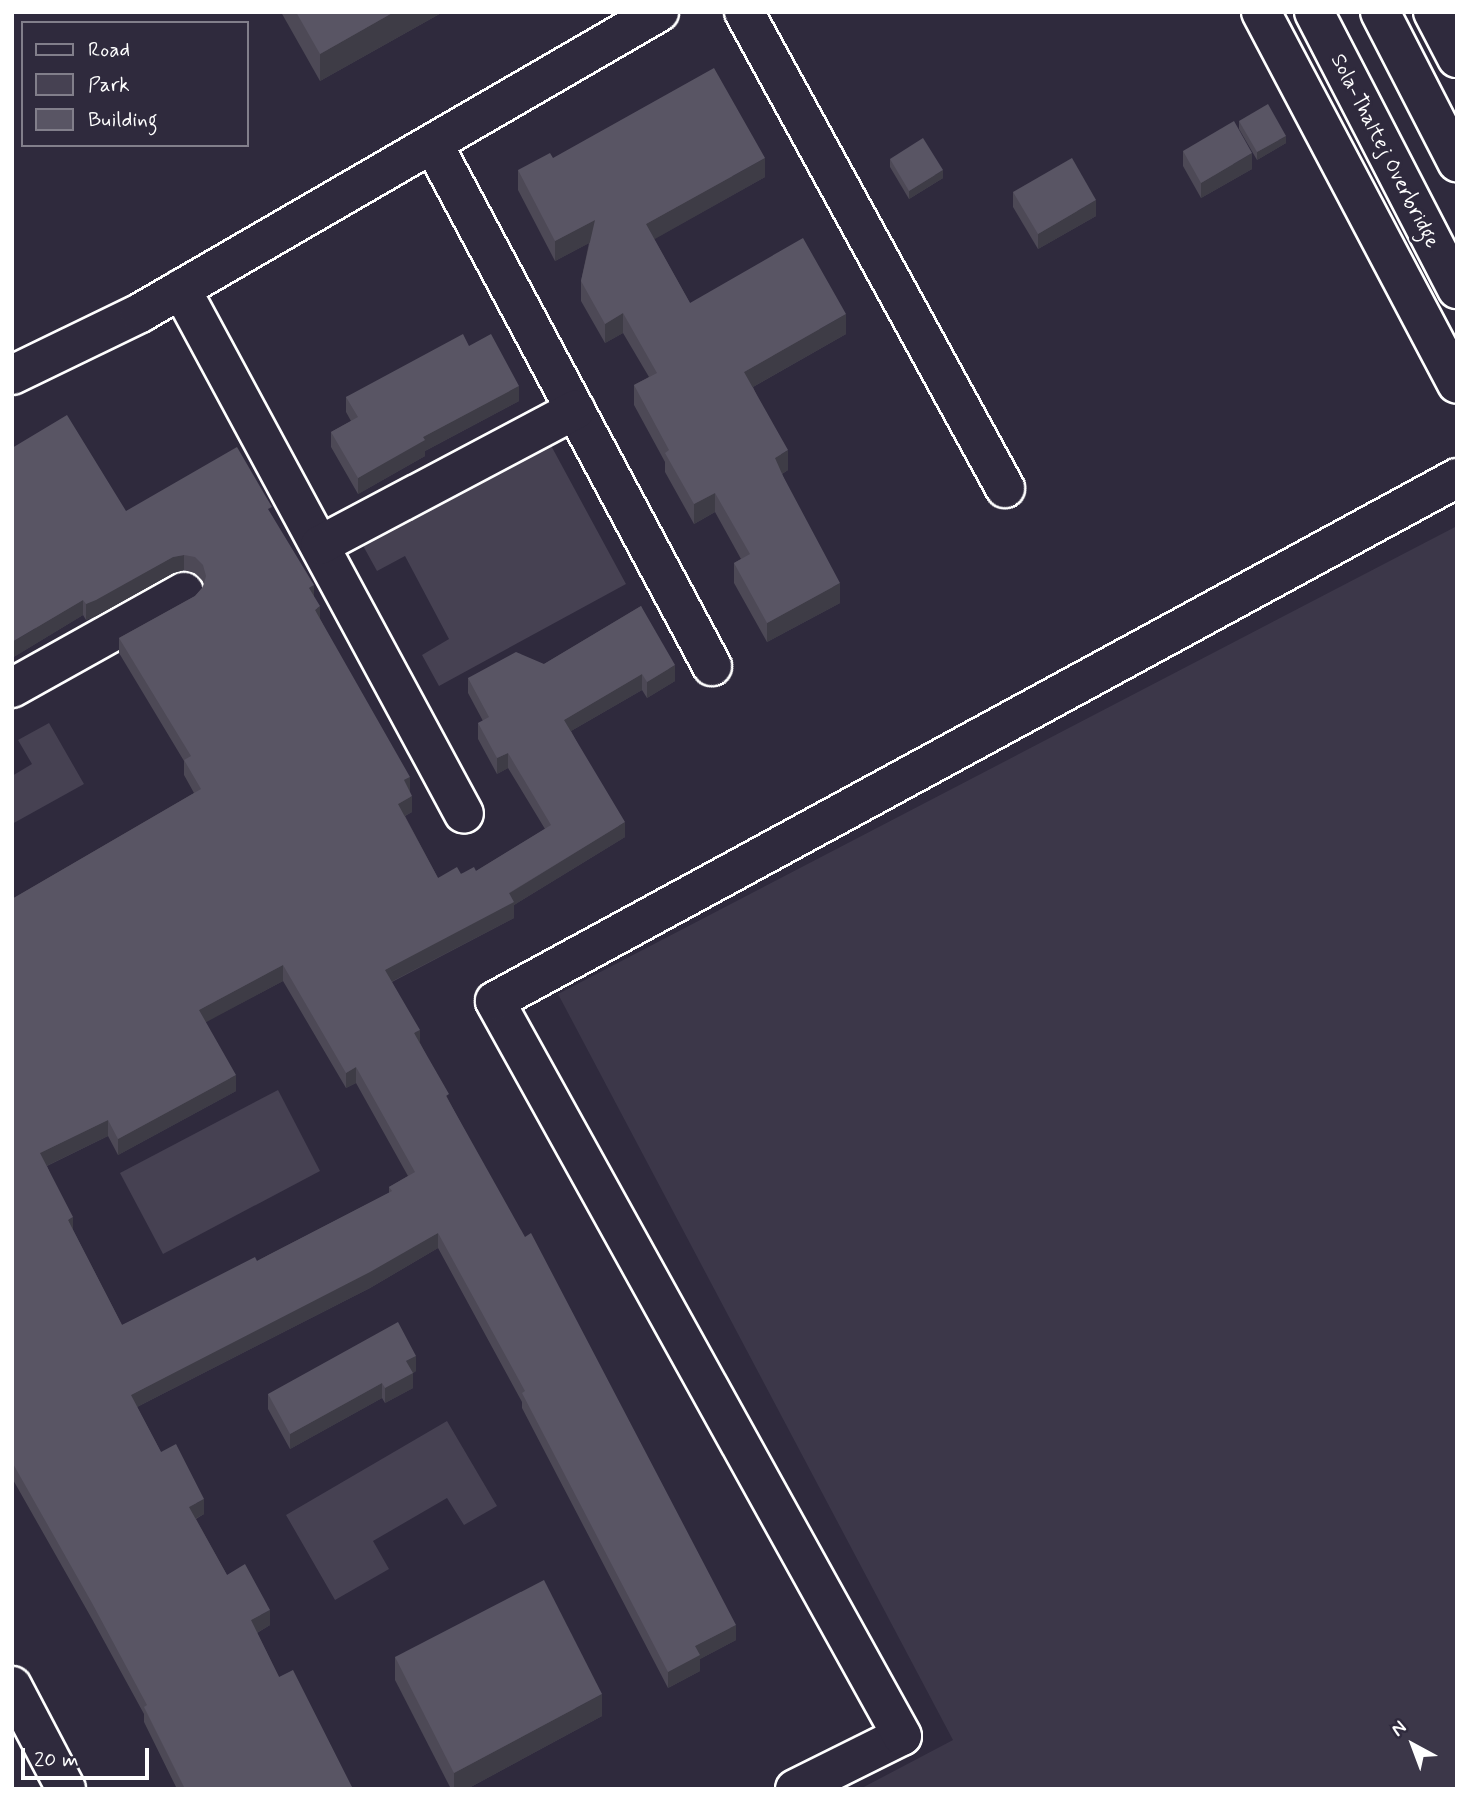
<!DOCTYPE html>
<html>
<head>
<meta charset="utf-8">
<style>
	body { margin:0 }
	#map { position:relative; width:1469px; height:1801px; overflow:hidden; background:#2f2a3d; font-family:Mynerve,sans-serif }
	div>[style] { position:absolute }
	.built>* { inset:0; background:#3c3749 }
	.green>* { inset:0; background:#464152 }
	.roads { filter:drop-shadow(2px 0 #fff) drop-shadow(-2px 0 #fff) drop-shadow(0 2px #fff) drop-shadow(0 -2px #fff) }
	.minor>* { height:38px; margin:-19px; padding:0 19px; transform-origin:19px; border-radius:19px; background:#2f2a3d }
	.wall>* { inset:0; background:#4d4956 }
	.shaded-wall>* { inset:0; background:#3e3c46 }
	.building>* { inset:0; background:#595564 }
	span { translate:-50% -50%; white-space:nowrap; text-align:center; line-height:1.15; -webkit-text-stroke:6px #2f2a3d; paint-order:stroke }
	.street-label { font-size:21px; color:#fff }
	.frame { position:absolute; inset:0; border:14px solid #fff; pointer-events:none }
	.legend { position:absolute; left:21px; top:21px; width:228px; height:126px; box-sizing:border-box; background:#2f2a3d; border:2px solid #827f8b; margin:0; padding:9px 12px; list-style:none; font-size:21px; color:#fff }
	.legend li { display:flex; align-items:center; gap:14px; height:35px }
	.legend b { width:35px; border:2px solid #827f8b }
	.north { position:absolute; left:1378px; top:1710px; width:70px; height:70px; -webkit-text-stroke:5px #2f2a3d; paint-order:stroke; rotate:319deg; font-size:19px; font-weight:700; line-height:28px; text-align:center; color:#fff }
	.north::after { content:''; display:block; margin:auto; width:24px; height:32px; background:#fff; clip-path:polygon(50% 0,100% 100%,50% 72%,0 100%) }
	.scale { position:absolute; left:21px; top:1748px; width:128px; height:32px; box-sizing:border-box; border:4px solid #fff; border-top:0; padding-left:9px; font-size:21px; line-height:24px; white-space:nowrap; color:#fff; -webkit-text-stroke:5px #2f2a3d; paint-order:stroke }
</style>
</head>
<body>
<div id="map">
	<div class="built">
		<div style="clip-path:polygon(1457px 526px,1457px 1789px,860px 1789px,953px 1740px,558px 994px)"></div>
	</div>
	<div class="green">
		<div style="clip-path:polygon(548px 440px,626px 584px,439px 686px,422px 655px,449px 639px,405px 556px,377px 571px,361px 542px)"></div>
		<div style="clip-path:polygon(49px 723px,84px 784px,12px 824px,12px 776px,32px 764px,18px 740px)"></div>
		<div style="clip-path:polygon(278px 1090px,320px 1171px,163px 1254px,120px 1173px)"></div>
		<div style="clip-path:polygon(447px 1421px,497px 1506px,464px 1525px,447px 1498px,373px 1541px,389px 1569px,335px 1600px,286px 1515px)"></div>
	</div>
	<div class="roads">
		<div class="minor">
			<div style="left:744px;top:12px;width:543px;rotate:61.26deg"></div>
			<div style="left:1261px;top:12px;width:420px;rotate:62.2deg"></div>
			<div style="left:1314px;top:12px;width:312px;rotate:62.7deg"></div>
			<div style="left:1380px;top:12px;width:169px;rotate:62.8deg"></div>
			<div style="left:1433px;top:12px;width:52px;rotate:62.4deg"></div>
			<div style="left:433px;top:144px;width:592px;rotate:61.88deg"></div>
			<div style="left:181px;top:289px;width:596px;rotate:61.67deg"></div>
			<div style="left:12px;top:375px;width:142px;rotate:-25.8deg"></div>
			<div style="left:140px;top:313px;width:600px;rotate:-30.11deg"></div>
			<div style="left:320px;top:545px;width:289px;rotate:-27.9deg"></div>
			<div style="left:12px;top:688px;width:197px;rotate:-29.2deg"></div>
			<div style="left:12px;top:1686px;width:116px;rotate:62.3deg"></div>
			<div style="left:795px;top:1789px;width:119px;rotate:-26.4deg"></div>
			<div style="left:902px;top:1736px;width:840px;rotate:-118.98deg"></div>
			<div style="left:495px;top:1001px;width:1095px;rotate:-28.53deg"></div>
		</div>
	</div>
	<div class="wall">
		<div style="clip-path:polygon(281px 12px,443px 12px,320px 81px)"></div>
		<div style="clip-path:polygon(1239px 121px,1286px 143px,1257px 160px,1239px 129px)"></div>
		<div style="clip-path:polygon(1183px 151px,1252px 169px,1201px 198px,1183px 166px)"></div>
		<div style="clip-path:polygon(890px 159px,943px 178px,909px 199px,890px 167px)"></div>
		<div style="clip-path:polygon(518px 170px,765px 177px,654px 239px,690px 303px,846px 334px,753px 387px,788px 470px,782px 474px,840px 603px,767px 642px,734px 583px,734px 563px,741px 559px,715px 512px,694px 524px,665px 472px,665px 462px,634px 405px,634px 385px,649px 377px,623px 333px,605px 343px,581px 301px,581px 281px,589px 243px,555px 261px,518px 190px)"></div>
		<div style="clip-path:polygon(1013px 192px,1096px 216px,1038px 249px,1013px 207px)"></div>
		<div style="clip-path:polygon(469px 346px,519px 401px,425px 451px,425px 456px,358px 494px,331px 447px,331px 432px,351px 421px,346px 412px,346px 397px)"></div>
		<div style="clip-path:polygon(evenodd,126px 511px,272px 516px,314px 597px,320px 619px,410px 792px,412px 812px,405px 816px,438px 878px,476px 871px,545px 829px,508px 768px,497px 774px,478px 739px,478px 723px,483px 721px,468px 693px,468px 678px,544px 664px,641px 606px,675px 681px,647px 698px,642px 690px,571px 731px,625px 837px,514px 905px,514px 918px,392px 982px,420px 1043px,449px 1101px,736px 1640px,700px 1659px,700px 1671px,668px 1688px,522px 1408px,522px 1402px,438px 1248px,370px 1288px,137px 1407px,161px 1452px,204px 1514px,196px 1519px,227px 1575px,270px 1625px,257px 1633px,279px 1677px,353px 1789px,177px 1789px,144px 1722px,144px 1714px,92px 1619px,12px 1478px,12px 899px,194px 793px,184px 775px,184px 761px,119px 653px,119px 638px,195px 596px,203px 587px,204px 584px,203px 581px,195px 573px,184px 570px,173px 573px,96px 616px,86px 620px,83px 615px,12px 658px,126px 511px,283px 981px,346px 1088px,356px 1083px,408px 1176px,389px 1187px,389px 1193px,257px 1261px,122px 1325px,73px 1230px,47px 1166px,108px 1136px,118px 1155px,236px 1091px,205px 1022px,283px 981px)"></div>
		<div style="clip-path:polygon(416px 1371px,413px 1373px,413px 1388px,385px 1403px,382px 1398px,290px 1449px,268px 1409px,268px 1394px)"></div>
		<div style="clip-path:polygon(395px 1657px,602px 1716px,467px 1789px,451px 1789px,395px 1680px)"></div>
	</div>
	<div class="shaded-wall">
		<div style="clip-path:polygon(394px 12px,443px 12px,320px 81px,320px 54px)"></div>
		<div style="clip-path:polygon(1286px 136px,1286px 143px,1257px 160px,1257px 152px)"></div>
		<div style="clip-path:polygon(1252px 153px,1252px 169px,1201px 198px,1201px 183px)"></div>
		<div style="clip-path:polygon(765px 158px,765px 177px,646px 244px,646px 224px)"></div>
		<div style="clip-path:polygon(943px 170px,943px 178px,909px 199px,909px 191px)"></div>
		<div style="clip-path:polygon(1096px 200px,1096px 216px,1038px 249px,1038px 234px)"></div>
		<div style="clip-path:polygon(595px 220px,595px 240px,555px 261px,555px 241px)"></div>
		<div style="clip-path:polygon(623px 313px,623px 333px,605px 343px,605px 324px)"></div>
		<div style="clip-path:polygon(846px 314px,846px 334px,744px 392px,744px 372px)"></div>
		<div style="clip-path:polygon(519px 386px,519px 401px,425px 451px,425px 456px,358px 494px,358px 478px,423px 437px)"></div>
		<div style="clip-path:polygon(788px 450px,788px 470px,775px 478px,775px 458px)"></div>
		<div style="clip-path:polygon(715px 493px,715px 512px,694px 524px,694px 504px)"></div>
		<div style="clip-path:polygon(184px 555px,184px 570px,173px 573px,96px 616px,86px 620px,86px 604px,173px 557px)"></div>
		<div style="clip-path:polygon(840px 583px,840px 603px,767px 642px,767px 623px)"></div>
		<div style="clip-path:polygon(314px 585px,314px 601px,309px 588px)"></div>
		<div style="clip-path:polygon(83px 600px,83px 615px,12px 658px,12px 642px)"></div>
		<div style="clip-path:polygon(320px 606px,320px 622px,315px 610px)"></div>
		<div style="clip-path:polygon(675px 665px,675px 681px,647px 698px,647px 682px)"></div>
		<div style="clip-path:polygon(642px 674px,642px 690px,564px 735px,564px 720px)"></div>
		<div style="clip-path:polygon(508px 753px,508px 768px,497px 774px,497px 758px)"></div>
		<div style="clip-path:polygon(410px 777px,410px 792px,404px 796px,404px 780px)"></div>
		<div style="clip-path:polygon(412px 796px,412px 812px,398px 819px,398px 804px)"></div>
		<div style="clip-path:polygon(625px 822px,625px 837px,514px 905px,514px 918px,385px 985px,385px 970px)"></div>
		<div style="clip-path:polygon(283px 965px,283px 981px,199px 1026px,199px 1010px)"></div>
		<div style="clip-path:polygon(420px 1030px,420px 1046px,414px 1033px)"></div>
		<div style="clip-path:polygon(356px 1067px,356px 1083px,346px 1088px,346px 1073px)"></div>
		<div style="clip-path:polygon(236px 1075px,236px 1091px,118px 1155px,118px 1139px)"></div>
		<div style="clip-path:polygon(108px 1120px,108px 1136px,40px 1169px,40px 1153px)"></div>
		<div style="clip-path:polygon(73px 1217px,73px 1233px,68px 1220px)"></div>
		<div style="clip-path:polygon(438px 1233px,438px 1248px,370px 1288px,131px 1410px,131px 1395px)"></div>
		<div style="clip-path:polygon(416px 1356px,416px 1371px,413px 1373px,413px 1388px,385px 1403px,385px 1388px,406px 1361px)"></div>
		<div style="clip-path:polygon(382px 1383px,382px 1398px,290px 1449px,290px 1434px)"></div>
		<div style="clip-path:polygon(204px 1499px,204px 1514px,189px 1522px,189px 1507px)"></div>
		<div style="clip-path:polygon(270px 1610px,270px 1625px,251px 1636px,251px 1620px)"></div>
		<div style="clip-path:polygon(736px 1625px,736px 1640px,700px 1659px,700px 1671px,668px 1688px,668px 1672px,695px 1646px)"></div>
		<div style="clip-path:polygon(602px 1694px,602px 1716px,467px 1789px,454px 1789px,454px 1773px)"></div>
	</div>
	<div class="building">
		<div style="clip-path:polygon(296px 12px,394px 12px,320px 54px)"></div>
		<div style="clip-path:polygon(714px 68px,765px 158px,646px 224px,690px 303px,803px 238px,846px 314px,744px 372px,788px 450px,775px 458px,783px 476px,840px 583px,767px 623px,734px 563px,750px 554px,715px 493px,694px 504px,665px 453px,669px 450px,634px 385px,657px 373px,623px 313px,605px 324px,581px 281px,595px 220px,555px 241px,518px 170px,550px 153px,553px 158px)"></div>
		<div style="clip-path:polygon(1268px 104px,1286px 136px,1257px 152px,1239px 121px)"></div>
		<div style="clip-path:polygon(1234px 121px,1252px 153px,1201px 183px,1183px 151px)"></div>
		<div style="clip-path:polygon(923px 138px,943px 170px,909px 191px,890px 159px)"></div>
		<div style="clip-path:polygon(1072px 158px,1096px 200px,1038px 234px,1013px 192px)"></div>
		<div style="clip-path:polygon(463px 334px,469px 346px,491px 334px,519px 386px,423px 437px,425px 440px,358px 478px,331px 432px,358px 417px,346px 397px)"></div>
		<div style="clip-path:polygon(evenodd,67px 415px,126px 511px,237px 447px,272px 507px,268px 509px,314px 585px,309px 588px,320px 606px,315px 610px,410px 777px,404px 780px,412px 796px,398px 804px,438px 878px,457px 867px,461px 874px,474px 867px,476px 871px,551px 825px,508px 753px,497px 758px,478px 723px,489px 717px,468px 678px,516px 652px,544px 664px,641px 606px,675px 665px,647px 682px,642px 674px,564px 720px,625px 822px,509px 893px,514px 902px,385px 970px,420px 1030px,414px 1033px,449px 1094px,446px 1096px,525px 1237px,531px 1233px,736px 1625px,695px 1646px,700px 1655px,668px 1672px,522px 1393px,525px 1391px,438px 1233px,370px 1272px,131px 1395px,161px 1452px,176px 1444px,204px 1499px,189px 1507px,227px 1575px,245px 1564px,270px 1610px,251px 1620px,279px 1677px,293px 1670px,353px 1789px,185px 1789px,144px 1707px,147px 1705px,92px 1603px,12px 1462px,12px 899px,201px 789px,184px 760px,191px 756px,119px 638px,195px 596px,203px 587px,206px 576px,203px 565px,195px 557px,184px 555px,173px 557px,96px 600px,86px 604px,83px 600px,12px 642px,12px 448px,67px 415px,283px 965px,346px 1073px,356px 1067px,415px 1172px,389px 1187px,392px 1191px,257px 1261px,255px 1257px,122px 1325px,68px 1220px,73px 1217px,40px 1153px,108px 1120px,118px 1139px,236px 1075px,199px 1010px,283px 965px)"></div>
		<div style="clip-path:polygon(398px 1322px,416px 1356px,406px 1361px,413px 1373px,385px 1388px,382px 1383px,290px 1434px,268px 1394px)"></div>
		<div style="clip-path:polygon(544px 1580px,602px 1694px,454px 1773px,395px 1657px)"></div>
	</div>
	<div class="street-label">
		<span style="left:1385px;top:151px;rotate:63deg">Sola-Thaltej Overbridge</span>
	</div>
	<div class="frame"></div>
	<ul class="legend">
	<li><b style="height:9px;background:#2f2a3d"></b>Road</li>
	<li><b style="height:19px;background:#464152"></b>Park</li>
	<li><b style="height:19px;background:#595564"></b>Building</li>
	</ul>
	<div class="north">N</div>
	<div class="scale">20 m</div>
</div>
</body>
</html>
